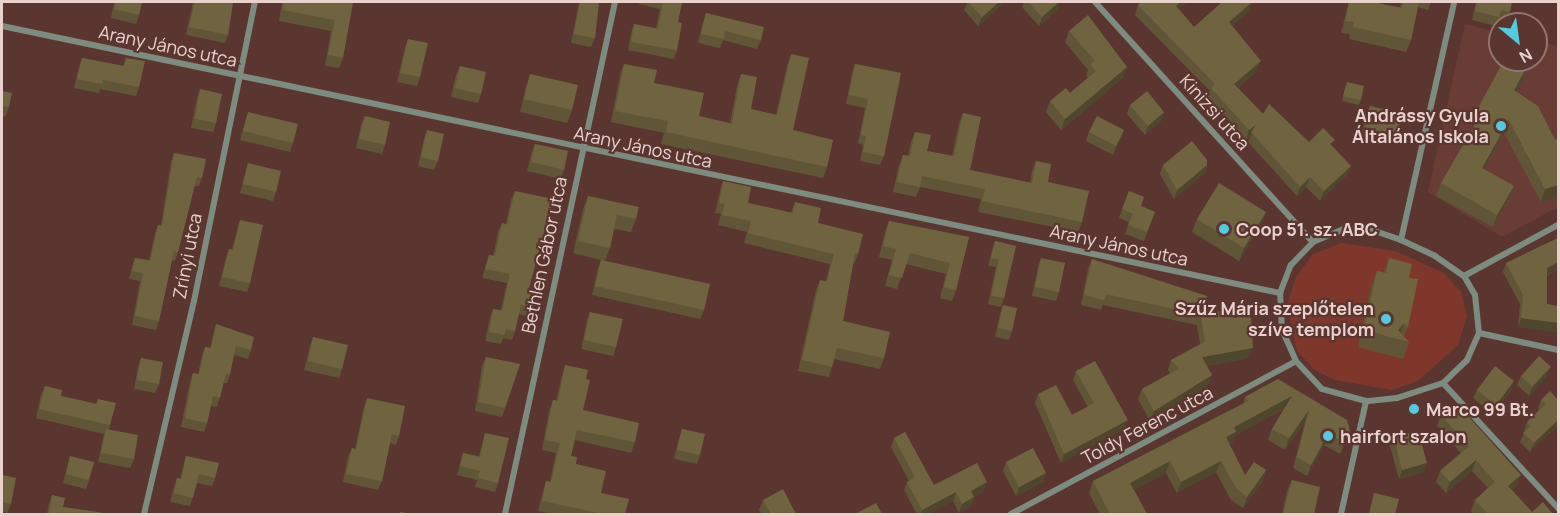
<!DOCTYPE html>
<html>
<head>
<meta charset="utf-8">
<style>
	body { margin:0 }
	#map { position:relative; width:1560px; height:516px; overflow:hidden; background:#5b3630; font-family:Manrope,sans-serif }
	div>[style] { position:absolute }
	.built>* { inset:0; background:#693d36 }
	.green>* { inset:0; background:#7f372c }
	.street>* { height:6px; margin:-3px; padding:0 3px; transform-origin:3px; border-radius:3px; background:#7d8c80 }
	.wall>* { inset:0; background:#605637 }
	.shaded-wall>* { inset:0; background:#4e462d }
	.building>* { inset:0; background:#706440 }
	.dots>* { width:16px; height:16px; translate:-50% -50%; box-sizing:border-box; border:3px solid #5b3630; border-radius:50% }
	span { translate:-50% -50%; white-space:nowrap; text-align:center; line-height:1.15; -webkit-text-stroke:4.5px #5b3630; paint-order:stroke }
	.street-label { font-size:18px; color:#e9d1cd }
	.poi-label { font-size:18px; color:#e9d1cd; font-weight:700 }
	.right { translate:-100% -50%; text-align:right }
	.left { translate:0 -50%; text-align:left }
	.frame { position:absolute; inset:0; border:3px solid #e9d1cd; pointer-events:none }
	.north { position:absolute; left:1488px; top:12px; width:60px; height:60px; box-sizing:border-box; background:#5b3630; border:2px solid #94746f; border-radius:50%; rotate:151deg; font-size:16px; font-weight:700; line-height:24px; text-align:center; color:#e9d1cd }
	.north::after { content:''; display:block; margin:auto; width:21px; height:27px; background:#54cade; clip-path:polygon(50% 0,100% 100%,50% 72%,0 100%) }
</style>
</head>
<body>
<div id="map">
	<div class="built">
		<div style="clip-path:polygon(1465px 24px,1500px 33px,1500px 60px,1536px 60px,1536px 41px,1558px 46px,1558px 207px,1502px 237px,1428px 192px)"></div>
	</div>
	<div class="green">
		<div style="clip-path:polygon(1341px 243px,1395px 251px,1444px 273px,1461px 292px,1467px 316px,1458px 345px,1418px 381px,1392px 390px,1335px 380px,1315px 370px,1297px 351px,1287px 305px,1296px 277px,1313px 254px)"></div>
	</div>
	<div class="street">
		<div style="left:1095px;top:2px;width:324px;rotate:47.8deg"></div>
		<div style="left:2px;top:26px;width:1306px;rotate:11.8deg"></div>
		<div style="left:1344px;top:229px;width:31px;rotate:4deg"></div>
		<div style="left:1375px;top:231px;width:28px;rotate:19deg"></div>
		<div style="left:1401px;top:240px;width:38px;rotate:25deg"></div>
		<div style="left:1435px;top:256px;width:35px;rotate:35deg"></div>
		<div style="left:1464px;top:276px;width:22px;rotate:60deg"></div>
		<div style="left:1475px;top:295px;width:38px;rotate:84deg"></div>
		<div style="left:1479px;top:333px;width:30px;rotate:114deg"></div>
		<div style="left:1467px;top:360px;width:33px;rotate:136deg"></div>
		<div style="left:1443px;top:383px;width:48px;rotate:161.9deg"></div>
		<div style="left:1397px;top:398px;width:31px;rotate:174deg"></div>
		<div style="left:1366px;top:401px;width:46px;rotate:-164.7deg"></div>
		<div style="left:1322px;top:389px;width:38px;rotate:-133deg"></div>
		<div style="left:1296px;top:361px;width:34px;rotate:-114deg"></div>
		<div style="left:1282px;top:330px;width:37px;rotate:-93deg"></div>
		<div style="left:1280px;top:293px;width:30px;rotate:-69deg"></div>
		<div style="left:1291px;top:265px;width:32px;rotate:-46deg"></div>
		<div style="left:1313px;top:242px;width:34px;rotate:-23deg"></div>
		<div style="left:1401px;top:240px;width:244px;rotate:-77.4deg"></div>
		<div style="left:1464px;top:276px;width:107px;rotate:-28.5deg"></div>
		<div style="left:1479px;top:333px;width:81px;rotate:12.1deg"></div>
		<div style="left:1443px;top:383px;width:170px;rotate:47.4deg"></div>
		<div style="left:144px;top:514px;width:219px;rotate:-76.8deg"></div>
		<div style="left:194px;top:301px;width:305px;rotate:-78.5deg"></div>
		<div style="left:505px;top:514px;width:524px;rotate:-77.87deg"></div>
		<div style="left:1011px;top:514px;width:323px;rotate:-28.2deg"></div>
		<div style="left:1341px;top:514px;width:116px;rotate:-77.5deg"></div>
	</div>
	<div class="wall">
		<div style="clip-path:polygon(114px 2px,142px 2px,139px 15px,136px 24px,111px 18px)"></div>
		<div style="clip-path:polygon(193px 2px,233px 2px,228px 35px,225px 43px,186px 35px)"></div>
		<div style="clip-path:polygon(282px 2px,353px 2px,343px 58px,339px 68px,325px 66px,331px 31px,279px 21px)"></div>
		<div style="clip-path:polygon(577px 2px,599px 2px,595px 38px,591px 47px,571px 43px,579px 2px)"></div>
		<div style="clip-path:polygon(639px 2px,682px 2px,678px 22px,677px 50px,674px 59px,628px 50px,631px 33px,634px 24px,656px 28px,660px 9px,639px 4px)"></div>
		<div style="clip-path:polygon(968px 2px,1005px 2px,978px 26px,964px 10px)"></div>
		<div style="clip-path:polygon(1024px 2px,1060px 2px,1058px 9px,1039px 26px,1022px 7px)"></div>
		<div style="clip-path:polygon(1142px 2px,1188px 2px,1179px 9px,1194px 27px,1252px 2px,1248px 12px,1232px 26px,1257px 71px,1238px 88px,1263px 114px,1309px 142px,1332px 146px,1351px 166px,1347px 175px,1320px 201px,1306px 187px,1297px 196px,1248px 142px,1250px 137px,1246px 140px,1207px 97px,1210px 91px,1135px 15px,1138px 5px)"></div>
		<div style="clip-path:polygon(1349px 2px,1372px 2px,1400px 8px,1401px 2px,1431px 2px,1428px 10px,1418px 7px,1411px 40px,1406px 52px,1349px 39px,1350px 34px,1341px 33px)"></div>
		<div style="clip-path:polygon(1476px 2px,1512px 2px,1506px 21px,1499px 19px,1496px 26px,1472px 20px)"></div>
		<div style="clip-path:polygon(706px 13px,761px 40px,757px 49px,723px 40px,720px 48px,698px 43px,703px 22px)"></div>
		<div style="clip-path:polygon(1069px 31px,1127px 67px,1123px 78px,1061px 130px,1046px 112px,1050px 101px,1070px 93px,1088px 78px,1086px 75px,1088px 70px,1065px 42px)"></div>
		<div style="clip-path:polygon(408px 39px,420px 77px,417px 86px,397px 82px,405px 48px)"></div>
		<div style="clip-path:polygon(791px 54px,793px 130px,827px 167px,823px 178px,661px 144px,664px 133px,611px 122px,620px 75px,624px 64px,654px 83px,699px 116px,730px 123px,737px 86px,741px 74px,751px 109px,776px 115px,787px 66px)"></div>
		<div style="clip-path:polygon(82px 58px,123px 66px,126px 58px,139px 87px,136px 96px,100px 89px,99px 93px,74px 88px,79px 67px)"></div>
		<div style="clip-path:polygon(1532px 63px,1516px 91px,1558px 197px,1541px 202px,1504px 133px,1484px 169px,1514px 186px,1509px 199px,1493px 227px,1436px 196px,1441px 183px,1475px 124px,1472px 123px,1477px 110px)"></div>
		<div style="clip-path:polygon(855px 64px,901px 73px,884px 156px,880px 165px,860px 161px,863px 145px,858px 143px,865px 108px,846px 104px,852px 73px)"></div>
		<div style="clip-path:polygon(460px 66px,481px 94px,478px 103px,451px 97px,456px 75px)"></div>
		<div style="clip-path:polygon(530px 74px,572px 110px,567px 123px,520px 112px,526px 87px)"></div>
		<div style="clip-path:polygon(1347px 82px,1361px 100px,1359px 105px,1342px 101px)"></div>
		<div style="clip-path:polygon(200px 89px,216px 123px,213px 132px,191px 128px,197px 98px)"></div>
		<div style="clip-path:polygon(2px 91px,9px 107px,5px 117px,2px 116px)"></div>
		<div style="clip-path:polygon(1130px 105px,1164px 112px,1161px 121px,1145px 135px,1127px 114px)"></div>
		<div style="clip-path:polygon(1370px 106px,1397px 135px,1394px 144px,1361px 137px,1366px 115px)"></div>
		<div style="clip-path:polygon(248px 112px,293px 143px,290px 152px,240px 140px)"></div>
		<div style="clip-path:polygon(963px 113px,970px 170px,1030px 183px,1032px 171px,1036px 161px,1048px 182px,1082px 222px,1078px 232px,978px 212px,981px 199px,920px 187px,916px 197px,893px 192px,899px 165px,903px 155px,908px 156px,911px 142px,915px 132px,927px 151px,952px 156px,959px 123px)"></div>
		<div style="clip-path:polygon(365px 116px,385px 145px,382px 154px,356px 148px,361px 125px)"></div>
		<div style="clip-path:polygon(427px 130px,438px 161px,434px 170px,418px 166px,424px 139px)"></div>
		<div style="clip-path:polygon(1124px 130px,1121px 139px,1113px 155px,1086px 141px,1089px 132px)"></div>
		<div style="clip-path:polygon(535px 144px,564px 170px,561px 179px,527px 171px,532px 152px)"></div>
		<div style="clip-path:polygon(174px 153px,202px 178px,199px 186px,194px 186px,178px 252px,175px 261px,172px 260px,159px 321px,156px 330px,132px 325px,140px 281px,129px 279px,132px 267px,135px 258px,149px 260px,155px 234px,158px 225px,161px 225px,171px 162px)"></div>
		<div style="clip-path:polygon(248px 163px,276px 192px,273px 201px,240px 193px)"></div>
		<div style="clip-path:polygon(1163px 165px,1207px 165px,1204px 174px,1174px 199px,1160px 174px)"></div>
		<div style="clip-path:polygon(723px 181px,748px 203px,791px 213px,795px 202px,818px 223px,858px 254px,854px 264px,853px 264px,843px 321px,884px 358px,880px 369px,834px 359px,829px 377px,798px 371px,816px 290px,820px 280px,826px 281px,830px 264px,744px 243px,747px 232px,718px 225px,721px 214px,715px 213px,720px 191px)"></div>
		<div style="clip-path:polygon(515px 191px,528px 292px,531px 307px,527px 316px,519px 314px,515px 331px,512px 340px,503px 338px,501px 344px,485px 341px,490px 318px,493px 309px,501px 310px,507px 283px,482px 278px,489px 255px,493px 256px,498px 232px,502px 223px,506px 224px,511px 200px)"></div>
		<div style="clip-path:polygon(1129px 191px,1141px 206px,1155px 212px,1144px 241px,1125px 234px,1129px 222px,1119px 218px)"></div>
		<div style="clip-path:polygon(588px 196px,636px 219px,631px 232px,614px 229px,610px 248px,605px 261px,573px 253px,583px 209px)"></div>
		<div style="clip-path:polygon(1266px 212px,1261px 225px,1239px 261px,1192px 232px,1197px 219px)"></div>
		<div style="clip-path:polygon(240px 220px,250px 283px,247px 292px,219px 286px,226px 258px,229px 249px,232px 249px)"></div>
		<div style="clip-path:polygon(889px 221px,969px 237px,956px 290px,952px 301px,940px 298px,946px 274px,906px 264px,897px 289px,885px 286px,892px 260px,879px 257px,885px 232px)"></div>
		<div style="clip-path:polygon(1558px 238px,1558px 269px,1547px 276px,1547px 304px,1518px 327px,1520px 304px,1503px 272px,1506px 263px)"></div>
		<div style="clip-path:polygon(995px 241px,1016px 246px,1004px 298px,1001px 307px,988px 304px,996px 267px,988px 266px,992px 250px)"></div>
		<div style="clip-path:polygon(1041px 258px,1059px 292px,1056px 301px,1032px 296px,1038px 267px)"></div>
		<div style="clip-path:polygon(1389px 258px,1409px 278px,1408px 327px,1404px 337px,1409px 342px,1403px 359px,1358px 347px,1371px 287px,1377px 271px,1384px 272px)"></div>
		<div style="clip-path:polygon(1092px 259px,1203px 314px,1233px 318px,1249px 358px,1206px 366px,1212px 375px,1208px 385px,1150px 421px,1138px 399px,1142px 389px,1170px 373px,1168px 370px,1171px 360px,1200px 344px,1197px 325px,1103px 305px,1101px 310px,1081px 305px,1088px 269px)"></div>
		<div style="clip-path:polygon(601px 260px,704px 310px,700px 319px,592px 295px,598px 269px)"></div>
		<div style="clip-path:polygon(1003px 305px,1012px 331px,1009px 340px,995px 337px,1000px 314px)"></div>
		<div style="clip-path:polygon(590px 312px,616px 347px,613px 356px,581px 349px,587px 321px)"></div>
		<div style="clip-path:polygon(216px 324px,251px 350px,248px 359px,234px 355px,230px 374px,227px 383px,223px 383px,217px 407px,211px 406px,207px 423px,204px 432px,181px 427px,190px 382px,193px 373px,198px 374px,202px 356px,205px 347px,210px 348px)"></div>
		<div style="clip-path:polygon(313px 337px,342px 369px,339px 378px,304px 370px,310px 346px)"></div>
		<div style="clip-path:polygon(486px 357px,520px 364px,502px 417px,475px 411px,482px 366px)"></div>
		<div style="clip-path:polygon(141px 358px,159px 384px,155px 393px,134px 389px,138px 367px)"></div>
		<div style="clip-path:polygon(565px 365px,586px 379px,583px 410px,635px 442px,631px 453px,575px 440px,571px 456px,576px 464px,601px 493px,625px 514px,553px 514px,538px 511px,543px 492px,546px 481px,550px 482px,556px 453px,542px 450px,549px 411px,553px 400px,556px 401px,562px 376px)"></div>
		<div style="clip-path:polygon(1076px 371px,1124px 429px,1061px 463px,1035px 403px,1038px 394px,1072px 415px,1088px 407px,1073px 380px)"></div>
		<div style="clip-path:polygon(1521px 376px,1547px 376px,1529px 396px,1517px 385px)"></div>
		<div style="clip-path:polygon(1278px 379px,1350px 431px,1346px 442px,1340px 454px,1324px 445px,1307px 476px,1293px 468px,1305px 422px,1285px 450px,1268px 440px,1272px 429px,1284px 409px,1235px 435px,1232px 443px,1229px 445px,1245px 475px,1266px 470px,1262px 482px,1243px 508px,1231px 500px,1216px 472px,1177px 493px,1166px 473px,1134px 490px,1147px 514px,1100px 514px,1089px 493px,1093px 481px,1243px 404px,1245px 397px)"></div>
		<div style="clip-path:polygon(45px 386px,61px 396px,96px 404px,98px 399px,110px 425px,109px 429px,134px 459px,130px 468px,98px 462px,104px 434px,36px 418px,41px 395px)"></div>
		<div style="clip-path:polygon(1477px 390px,1511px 390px,1493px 414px,1473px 398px)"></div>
		<div style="clip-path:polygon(367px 398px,399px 436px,396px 445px,390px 443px,382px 481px,378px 490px,343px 482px,348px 457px,352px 448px,355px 449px,364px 407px)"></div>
		<div style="clip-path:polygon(1541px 400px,1558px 400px,1530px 452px,1520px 442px,1525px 431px,1524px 431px,1527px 422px,1539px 410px,1538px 409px)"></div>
		<div style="clip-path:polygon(1441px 415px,1517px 486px,1512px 490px,1532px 512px,1553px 514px,1474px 514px,1471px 511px,1475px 500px,1488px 488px,1472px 471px,1446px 493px,1436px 482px,1440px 471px,1461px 453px,1437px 426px)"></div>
		<div style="clip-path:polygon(682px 429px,700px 455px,697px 464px,674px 459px,679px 438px)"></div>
		<div style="clip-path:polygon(485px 433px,498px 483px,495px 492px,475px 487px,477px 480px,457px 475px,463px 453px,479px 456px)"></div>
		<div style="clip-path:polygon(1394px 437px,1424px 472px,1399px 479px,1390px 446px)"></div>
		<div style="clip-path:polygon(894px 438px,934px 485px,984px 491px,974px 497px,971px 506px,959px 513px,953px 501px,928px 514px,917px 514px,904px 490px,907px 482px,909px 481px,891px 447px)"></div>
		<div style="clip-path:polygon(70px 456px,89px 480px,86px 489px,63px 483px)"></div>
		<div style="clip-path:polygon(186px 456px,215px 478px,212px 486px,197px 483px,190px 506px,170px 502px,174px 487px,177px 478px,180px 479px)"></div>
		<div style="clip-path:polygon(1006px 462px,1046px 473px,1043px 482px,1016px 496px,1003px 471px)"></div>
		<div style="clip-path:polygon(2px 475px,11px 504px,7px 513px,2px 511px)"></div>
		<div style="clip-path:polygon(1292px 480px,1314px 514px,1282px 514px,1287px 491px)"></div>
		<div style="clip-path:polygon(52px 495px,63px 507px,110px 514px,47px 514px,49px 504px)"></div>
		<div style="clip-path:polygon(763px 500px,796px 514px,762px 514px,759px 510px)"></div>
	</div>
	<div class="shaded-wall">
		<div style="clip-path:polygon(999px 2px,1005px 2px,978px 26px,982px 17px)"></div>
		<div style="clip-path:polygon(1059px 2px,1060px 2px,1058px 9px,1039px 26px,1042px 17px)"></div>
		<div style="clip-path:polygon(1180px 2px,1188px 2px,1172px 15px,1176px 6px)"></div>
		<div style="clip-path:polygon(1252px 2px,1248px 12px,1226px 32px,1229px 22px)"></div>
		<div style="clip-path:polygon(1531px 60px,1533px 60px,1532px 63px,1510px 103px,1514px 90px)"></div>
		<div style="clip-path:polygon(1261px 61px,1257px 71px,1231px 94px,1234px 84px)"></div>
		<div style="clip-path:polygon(1127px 67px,1123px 78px,1061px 130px,1065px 119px)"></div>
		<div style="clip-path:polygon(1164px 112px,1161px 121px,1145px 135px,1148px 126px)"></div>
		<div style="clip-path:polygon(1509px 120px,1504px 133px,1477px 181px,1482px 168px)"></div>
		<div style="clip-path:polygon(1256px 125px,1250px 137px,1246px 140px,1249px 130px)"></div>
		<div style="clip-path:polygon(1124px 130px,1121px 139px,1113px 155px,1116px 146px)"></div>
		<div style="clip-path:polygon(1207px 165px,1204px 174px,1174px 199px,1177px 190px)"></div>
		<div style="clip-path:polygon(1351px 166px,1347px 175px,1320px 201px,1324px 191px)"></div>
		<div style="clip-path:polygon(1310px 177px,1306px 187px,1297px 196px,1300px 187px)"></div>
		<div style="clip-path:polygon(1558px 185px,1558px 197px,1541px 202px,1545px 189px)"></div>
		<div style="clip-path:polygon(1514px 186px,1509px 199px,1493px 227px,1497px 215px)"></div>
		<div style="clip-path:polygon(1266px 212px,1261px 225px,1239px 261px,1244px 248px)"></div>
		<div style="clip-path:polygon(1558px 262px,1558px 269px,1544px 277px,1547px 268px)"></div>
		<div style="clip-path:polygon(1521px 318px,1558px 323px,1558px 333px,1518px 327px)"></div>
		<div style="clip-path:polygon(1404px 323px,1398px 339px,1398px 330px)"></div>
		<div style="clip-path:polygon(1253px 348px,1249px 358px,1198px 367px,1202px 357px)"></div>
		<div style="clip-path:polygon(1551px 367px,1547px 376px,1529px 396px,1532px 387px)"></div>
		<div style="clip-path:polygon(1212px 375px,1208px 385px,1150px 421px,1154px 411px)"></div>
		<div style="clip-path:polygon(1514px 381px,1511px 390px,1493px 414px,1496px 405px)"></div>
		<div style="clip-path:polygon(1292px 396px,1287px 407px,1235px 435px,1232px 443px,1222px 449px,1226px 437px,1234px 427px)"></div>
		<div style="clip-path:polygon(1309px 410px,1305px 422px,1285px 450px,1289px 438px)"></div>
		<div style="clip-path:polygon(1128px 420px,1124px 429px,1061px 463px,1064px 454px)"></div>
		<div style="clip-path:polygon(1558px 420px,1558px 426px,1530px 452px,1534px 443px)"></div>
		<div style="clip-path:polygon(1350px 431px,1346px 442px,1340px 454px,1344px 442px)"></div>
		<div style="clip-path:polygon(1328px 434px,1324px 445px,1307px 476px,1311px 465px)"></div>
		<div style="clip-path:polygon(1476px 460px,1472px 471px,1446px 493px,1450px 482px)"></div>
		<div style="clip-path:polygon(1170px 461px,1166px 473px,1126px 494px,1130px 483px)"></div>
		<div style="clip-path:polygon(1221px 461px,1216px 472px,1177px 493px,1181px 482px)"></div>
		<div style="clip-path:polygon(1427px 463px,1424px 472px,1399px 479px,1402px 470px)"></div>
		<div style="clip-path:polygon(1266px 470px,1262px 482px,1243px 508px,1247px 497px)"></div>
		<div style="clip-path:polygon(1046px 473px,1043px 482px,1016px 496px,1019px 487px)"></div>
		<div style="clip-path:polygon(1521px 475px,1517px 486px,1504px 497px,1508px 486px)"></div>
		<div style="clip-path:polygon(987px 482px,984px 491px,968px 500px,971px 491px)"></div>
		<div style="clip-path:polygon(956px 492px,953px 501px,928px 514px,921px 514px,922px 510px)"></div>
		<div style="clip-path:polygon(974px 497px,971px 506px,959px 513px,962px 504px)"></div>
	</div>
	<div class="building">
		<div style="clip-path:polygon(116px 2px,142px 2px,139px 15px,114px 9px)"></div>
		<div style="clip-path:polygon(195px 2px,233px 2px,228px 35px,189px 27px)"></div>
		<div style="clip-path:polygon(284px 2px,353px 2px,343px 58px,328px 55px,335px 20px,283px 10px)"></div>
		<div style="clip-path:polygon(580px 2px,599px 2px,595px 38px,574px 34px)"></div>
		<div style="clip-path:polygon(663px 2px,682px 2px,678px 22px,682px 23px,677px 50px,631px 42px,634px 24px,658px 29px)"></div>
		<div style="clip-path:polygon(968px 2px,999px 2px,982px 17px)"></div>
		<div style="clip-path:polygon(1028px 2px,1059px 2px,1042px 17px)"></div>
		<div style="clip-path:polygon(1142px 2px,1180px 2px,1176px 6px,1194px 27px,1222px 2px,1252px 2px,1229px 22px,1261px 61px,1234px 84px,1263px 114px,1269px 104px,1309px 142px,1323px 128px,1335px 140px,1330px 144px,1351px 166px,1324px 191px,1310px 177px,1300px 187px,1251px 132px,1256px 125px,1249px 130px,1211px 88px,1215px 84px,1138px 5px)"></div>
		<div style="clip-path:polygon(1349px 2px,1372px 2px,1402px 8px,1403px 2px,1419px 2px,1411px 40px,1353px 27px,1354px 22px,1345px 21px)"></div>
		<div style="clip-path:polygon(1477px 2px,1512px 2px,1510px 12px,1501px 10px,1499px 17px,1475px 11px)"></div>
		<div style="clip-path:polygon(706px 13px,764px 27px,761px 40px,725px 31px,724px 39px,701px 34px)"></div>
		<div style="clip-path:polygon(1088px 15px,1127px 67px,1065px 119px,1050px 101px,1066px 88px,1070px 93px,1096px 71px,1090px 64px,1095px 61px,1069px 31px)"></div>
		<div style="clip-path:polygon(408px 39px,428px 43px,420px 77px,400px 73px)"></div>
		<div style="clip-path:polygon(791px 54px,809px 58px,793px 130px,833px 140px,827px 167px,666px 132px,668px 121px,615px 111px,624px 64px,657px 70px,654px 83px,704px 93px,699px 116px,732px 124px,741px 74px,757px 77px,751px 109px,777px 115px)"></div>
		<div style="clip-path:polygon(82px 58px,124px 66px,126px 58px,145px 61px,139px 87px,103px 80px,102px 84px,77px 79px)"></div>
		<div style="clip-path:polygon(1504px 60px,1531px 60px,1514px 90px,1538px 106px,1555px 140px,1558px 138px,1558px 185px,1545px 189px,1509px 120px,1482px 168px,1514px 186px,1497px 215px,1441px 183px,1482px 113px,1477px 110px)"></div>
		<div style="clip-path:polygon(855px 64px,901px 73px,884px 156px,863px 152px,866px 136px,861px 135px,868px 99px,849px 95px)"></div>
		<div style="clip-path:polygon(460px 66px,486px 72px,481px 94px,455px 88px)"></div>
		<div style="clip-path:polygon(530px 74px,578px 85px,572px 110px,524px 99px)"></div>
		<div style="clip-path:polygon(1347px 82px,1364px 86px,1361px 100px,1343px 96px)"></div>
		<div style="clip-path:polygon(200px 89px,222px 94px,216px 123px,195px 119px)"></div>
		<div style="clip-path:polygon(2px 91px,12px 93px,9px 107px,2px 106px)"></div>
		<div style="clip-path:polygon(1147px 91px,1164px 112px,1148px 126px,1130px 105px)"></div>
		<div style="clip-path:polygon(1370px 106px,1402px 114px,1397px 135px,1365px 128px)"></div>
		<div style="clip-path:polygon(248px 112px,298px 124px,293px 143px,243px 131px)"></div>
		<div style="clip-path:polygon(963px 113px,981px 117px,970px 170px,1032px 183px,1036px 161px,1051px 164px,1048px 182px,1089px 191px,1082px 222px,982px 201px,985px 189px,922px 176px,920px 187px,897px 182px,903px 155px,910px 156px,915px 132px,931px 135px,927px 151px,954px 156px)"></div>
		<div style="clip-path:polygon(365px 116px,390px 122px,385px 145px,359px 139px)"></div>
		<div style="clip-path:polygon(1097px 116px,1124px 130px,1116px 146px,1089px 132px)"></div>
		<div style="clip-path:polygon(427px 130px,444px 134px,438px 161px,421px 157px)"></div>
		<div style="clip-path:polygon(1192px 141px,1207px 160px,1207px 165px,1177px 190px,1163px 165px)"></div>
		<div style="clip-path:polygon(535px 144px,568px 151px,564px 170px,531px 162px)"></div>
		<div style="clip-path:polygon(174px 153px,206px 159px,202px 178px,197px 177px,178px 252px,174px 251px,159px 321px,135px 316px,143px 273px,132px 271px,135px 258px,150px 261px,158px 225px,162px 226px)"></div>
		<div style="clip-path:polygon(248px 163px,281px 171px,276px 192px,243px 184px)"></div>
		<div style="clip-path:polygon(723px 181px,751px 187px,748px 203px,793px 213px,795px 202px,821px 208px,818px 223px,863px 234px,858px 254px,855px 253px,843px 321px,890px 332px,884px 358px,837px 348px,832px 367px,802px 360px,820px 280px,827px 282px,834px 254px,748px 233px,751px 221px,722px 215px,725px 204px,719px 203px)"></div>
		<div style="clip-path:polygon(1219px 183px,1266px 212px,1244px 248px,1197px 219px)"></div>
		<div style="clip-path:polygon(515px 191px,553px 199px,528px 292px,533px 293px,531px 307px,521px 305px,515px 331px,506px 329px,504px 335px,489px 332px,493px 309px,502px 311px,510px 274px,485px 269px,489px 255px,495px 256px,502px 223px,507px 225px)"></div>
		<div style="clip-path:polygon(1129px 191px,1144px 197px,1141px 206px,1155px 212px,1147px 232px,1128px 225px,1133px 214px,1122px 209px)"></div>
		<div style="clip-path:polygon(588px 196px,639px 207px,636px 219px,617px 215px,610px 248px,578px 241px)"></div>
		<div style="clip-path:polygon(240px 220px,263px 225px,250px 283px,222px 277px,229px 249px,233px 250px)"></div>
		<div style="clip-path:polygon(889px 221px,969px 237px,956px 290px,944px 287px,950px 263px,910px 253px,902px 278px,889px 275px,896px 249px,883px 246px)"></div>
		<div style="clip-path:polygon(1558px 238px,1558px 262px,1547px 268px,1547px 304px,1558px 306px,1558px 323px,1521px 318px,1523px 295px,1506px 263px)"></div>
		<div style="clip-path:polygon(995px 241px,1016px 246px,1004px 298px,991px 296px,999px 259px,991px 258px)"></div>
		<div style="clip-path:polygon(1041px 258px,1065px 263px,1059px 292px,1035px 287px)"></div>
		<div style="clip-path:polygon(1389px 258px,1412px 264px,1409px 278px,1418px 279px,1408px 327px,1404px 323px,1398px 330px,1409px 342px,1364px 330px,1377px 271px,1386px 273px)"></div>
		<div style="clip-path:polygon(1092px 259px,1207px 296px,1203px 314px,1231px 309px,1233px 318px,1251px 315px,1253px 348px,1202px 357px,1212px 375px,1154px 411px,1142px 389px,1179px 369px,1171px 360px,1205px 342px,1201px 315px,1106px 294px,1104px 300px,1084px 295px)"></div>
		<div style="clip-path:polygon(601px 260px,710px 284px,704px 310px,595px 286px)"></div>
		<div style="clip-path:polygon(1003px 305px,1017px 308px,1012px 331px,998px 328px)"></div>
		<div style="clip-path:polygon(590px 312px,623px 319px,616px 347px,584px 340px)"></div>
		<div style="clip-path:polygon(216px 324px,254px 337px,251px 350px,236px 346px,230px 374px,226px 373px,220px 398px,213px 396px,207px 423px,185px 418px,193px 373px,199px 374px,205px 347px,211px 348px)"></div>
		<div style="clip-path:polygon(313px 337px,348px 345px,342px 369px,308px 361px)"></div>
		<div style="clip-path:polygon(1539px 356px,1551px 367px,1532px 387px,1521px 376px)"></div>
		<div style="clip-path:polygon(486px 357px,520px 364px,505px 408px,478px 402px)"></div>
		<div style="clip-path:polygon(141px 358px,163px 362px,159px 384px,137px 380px)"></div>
		<div style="clip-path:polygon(1095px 361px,1128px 420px,1064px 454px,1038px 394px,1056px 385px,1072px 415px,1094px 403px,1076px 371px)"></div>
		<div style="clip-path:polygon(565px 365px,588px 370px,586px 379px,590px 380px,583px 410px,639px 423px,635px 442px,577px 430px,571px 456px,577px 457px,576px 464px,606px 471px,601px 493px,629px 499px,625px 514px,604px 514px,542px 501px,546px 481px,551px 482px,560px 443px,545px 440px,553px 400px,558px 401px)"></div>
		<div style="clip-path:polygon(1495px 366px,1514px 381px,1496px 405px,1477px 390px)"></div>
		<div style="clip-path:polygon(1278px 379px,1347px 420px,1350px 431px,1344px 442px,1328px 434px,1311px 465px,1297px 457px,1309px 410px,1289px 438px,1272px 429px,1292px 396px,1234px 427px,1236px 432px,1226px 437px,1245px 475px,1254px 462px,1266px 470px,1247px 497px,1236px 488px,1221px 461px,1181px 482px,1170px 461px,1130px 483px,1147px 514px,1110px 514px,1093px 481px,1248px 401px,1245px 397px)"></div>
		<div style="clip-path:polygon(45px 386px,62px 390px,61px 396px,97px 404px,98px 399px,116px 403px,110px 425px,39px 409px)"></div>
		<div style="clip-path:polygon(1550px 391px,1558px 400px,1558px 420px,1534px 443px,1523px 433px,1531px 426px,1527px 422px,1546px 404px,1541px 400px)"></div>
		<div style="clip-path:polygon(367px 398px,405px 406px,399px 436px,392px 434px,382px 481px,346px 474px,352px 448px,356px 449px)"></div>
		<div style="clip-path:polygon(1453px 404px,1457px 409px,1460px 407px,1521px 475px,1508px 486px,1532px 512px,1543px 502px,1553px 514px,1488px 514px,1475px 500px,1495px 482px,1476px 460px,1450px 482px,1440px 471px,1469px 446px,1441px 415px)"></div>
		<div style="clip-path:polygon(106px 429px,138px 435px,134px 459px,101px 453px)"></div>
		<div style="clip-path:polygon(682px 429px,705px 434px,700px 455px,677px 450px)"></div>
		<div style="clip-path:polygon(1418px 431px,1427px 463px,1402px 470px,1394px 437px)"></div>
		<div style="clip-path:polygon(905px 432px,934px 485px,977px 463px,987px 482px,971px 491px,974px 497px,962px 504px,956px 492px,922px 510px,907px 482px,915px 477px,894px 438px)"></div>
		<div style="clip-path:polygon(485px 433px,509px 438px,498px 483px,478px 478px,480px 471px,460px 466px,463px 453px,480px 457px)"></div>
		<div style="clip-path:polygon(1033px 448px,1046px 473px,1019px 487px,1006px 462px)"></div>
		<div style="clip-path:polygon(70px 456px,94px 462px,89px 480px,66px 474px)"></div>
		<div style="clip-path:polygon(186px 456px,219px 463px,215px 478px,199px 474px,193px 498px,174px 493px,177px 478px,181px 479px)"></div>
		<div style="clip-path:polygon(2px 475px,16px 478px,11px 504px,2px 502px)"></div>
		<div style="clip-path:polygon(1292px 480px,1320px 487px,1314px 514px,1283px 514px)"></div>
		<div style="clip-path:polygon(783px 489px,796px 514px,771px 514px,763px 500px)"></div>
		<div style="clip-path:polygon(1374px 493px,1399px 499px,1395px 514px,1369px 514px)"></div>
		<div style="clip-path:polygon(52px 495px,65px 498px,63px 507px,110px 514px,49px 514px)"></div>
		<div style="clip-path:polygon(876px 503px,882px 514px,855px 514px)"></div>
		<div style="clip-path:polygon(400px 512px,412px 514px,400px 514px)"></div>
	</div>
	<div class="dots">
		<div style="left:1501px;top:126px;background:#54cade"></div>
		<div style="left:1224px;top:229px;background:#54cade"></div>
		<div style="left:1386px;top:319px;background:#54cade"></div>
		<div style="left:1414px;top:409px;background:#54cade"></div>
		<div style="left:1328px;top:436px;background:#54cade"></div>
	</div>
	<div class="street-label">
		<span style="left:168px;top:46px;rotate:12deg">Arany János utca</span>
		<span style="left:1215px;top:112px;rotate:48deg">Kinizsi utca</span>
		<span style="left:643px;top:147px;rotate:12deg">Arany János utca</span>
		<span style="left:1119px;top:245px;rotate:12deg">Arany János utca</span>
		<span style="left:544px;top:255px;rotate:-78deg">Bethlen Gábor utca</span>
		<span style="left:187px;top:256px;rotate:-79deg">Zrínyi utca</span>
		<span style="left:1147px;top:425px;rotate:-28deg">Toldy Ferenc utca</span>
	</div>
	<div class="poi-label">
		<span class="right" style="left:1489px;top:126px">Andrássy Gyula<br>Általános Iskola</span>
		<span class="left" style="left:1236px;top:229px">Coop 51. sz. ABC</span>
		<span class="right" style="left:1374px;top:319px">Szűz Mária szeplőtelen<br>szíve templom</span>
		<span class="left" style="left:1426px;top:409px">Marco 99 Bt.</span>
		<span class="left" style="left:1340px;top:436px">hairfort szalon</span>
	</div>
	<div class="frame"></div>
	<div class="north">N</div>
</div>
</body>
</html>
